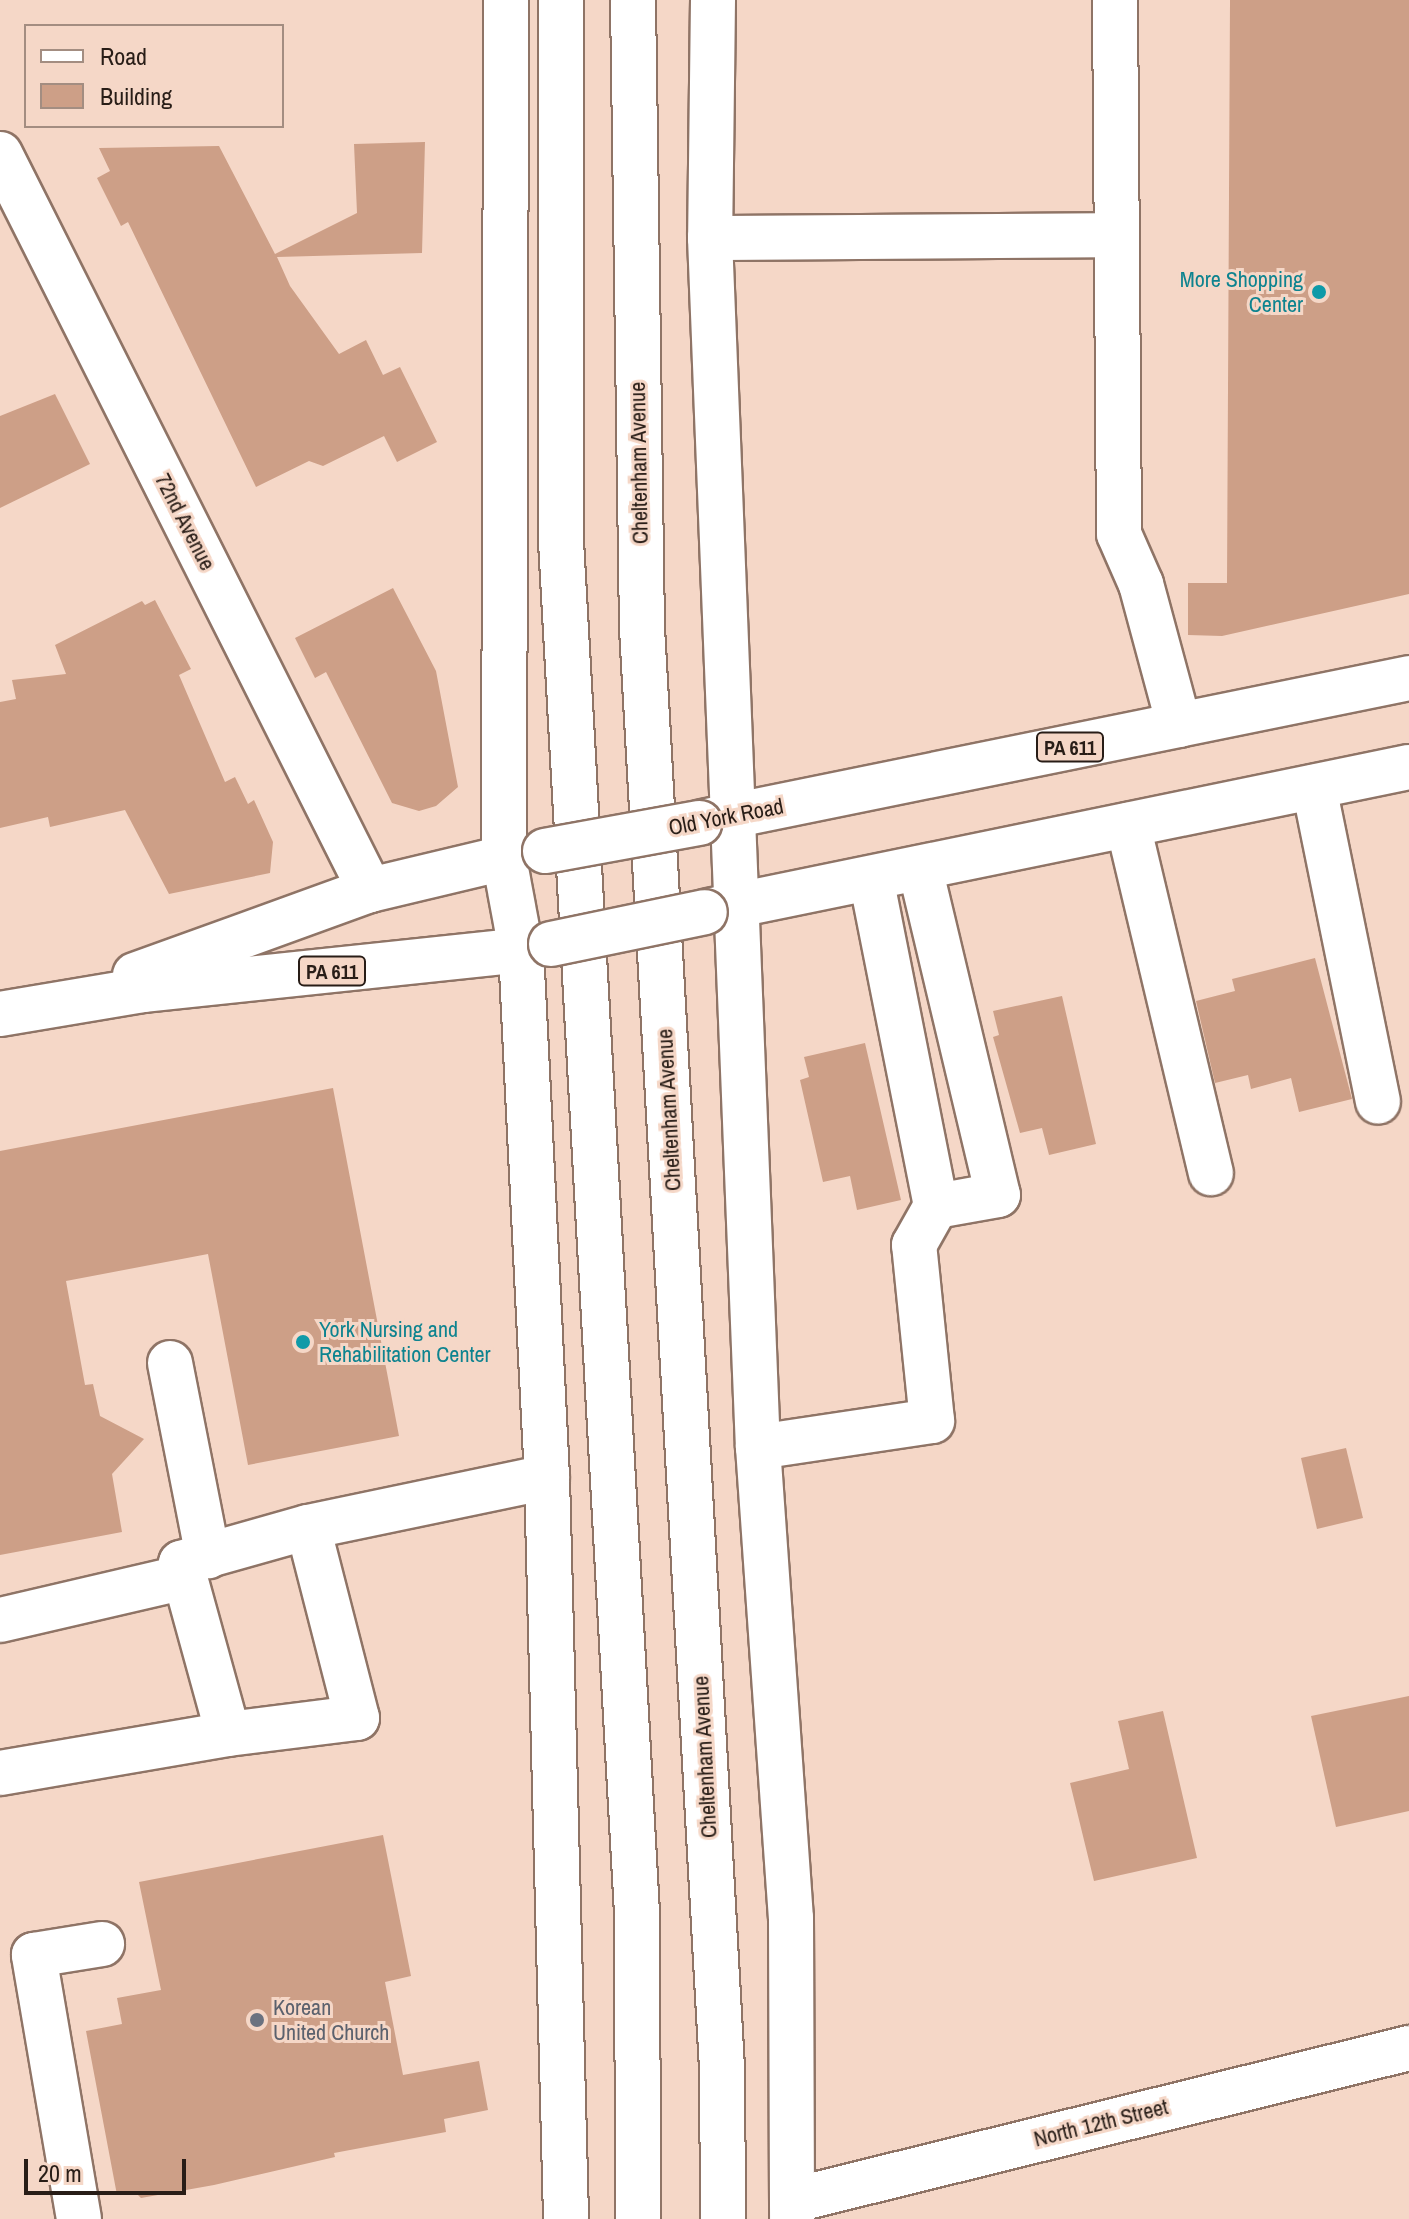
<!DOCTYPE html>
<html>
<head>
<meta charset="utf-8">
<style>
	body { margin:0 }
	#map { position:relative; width:1409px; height:2219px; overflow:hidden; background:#f5d7c7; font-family:"Archivo Narrow",sans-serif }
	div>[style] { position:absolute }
	.building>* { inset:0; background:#cd9f87 }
	.roads { filter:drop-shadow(2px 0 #8f7466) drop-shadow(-2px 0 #8f7466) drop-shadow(0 2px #8f7466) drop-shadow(0 -2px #8f7466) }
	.minor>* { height:44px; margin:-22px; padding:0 22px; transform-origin:22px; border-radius:22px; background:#fff }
	.major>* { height:44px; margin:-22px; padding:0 22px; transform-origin:22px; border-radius:22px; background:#fff }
	.highway>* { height:44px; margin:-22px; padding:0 22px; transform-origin:22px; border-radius:22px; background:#fff }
	.bridges { filter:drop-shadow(2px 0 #8f7466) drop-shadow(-2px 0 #8f7466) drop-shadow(0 2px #8f7466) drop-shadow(0 -2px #8f7466) }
	.highway-bridge>* { height:44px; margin:-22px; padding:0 22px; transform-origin:22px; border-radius:22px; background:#fff }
	.dots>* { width:22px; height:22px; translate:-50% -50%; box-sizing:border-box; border:4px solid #f5d7c7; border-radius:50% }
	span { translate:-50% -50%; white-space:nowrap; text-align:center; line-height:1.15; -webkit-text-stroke:6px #f5d7c7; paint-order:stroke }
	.shield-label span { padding:2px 6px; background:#f5d7c7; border:2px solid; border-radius:6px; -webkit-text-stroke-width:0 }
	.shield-label { font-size:20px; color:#281d17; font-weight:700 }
	.culture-label { font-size:22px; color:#0d838f }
	.right { translate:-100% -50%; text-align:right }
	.left { translate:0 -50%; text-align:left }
	.street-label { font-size:22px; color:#281d17 }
	.worship-label { font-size:22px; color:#5b616d }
	.legend { position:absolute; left:24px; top:24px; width:260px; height:104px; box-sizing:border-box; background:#f5d7c7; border:2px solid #a38d81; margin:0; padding:10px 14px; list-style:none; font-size:24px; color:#281d17 }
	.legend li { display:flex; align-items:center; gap:16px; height:40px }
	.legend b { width:40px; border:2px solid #a38d81 }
	.scale { position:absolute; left:24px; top:2159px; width:162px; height:36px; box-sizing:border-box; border:4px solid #281d17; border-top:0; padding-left:10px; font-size:24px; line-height:28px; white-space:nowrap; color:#281d17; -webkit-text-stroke:6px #f5d7c7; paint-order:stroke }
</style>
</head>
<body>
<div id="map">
	<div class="building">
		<div style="clip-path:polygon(1230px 0,1409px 0,1409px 594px,1222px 636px,1188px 635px,1188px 583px,1227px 583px)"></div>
		<div style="clip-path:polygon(425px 142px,422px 253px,277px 257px,290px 286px,339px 354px,366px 340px,383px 375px,400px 367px,437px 442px,397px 462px,384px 436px,323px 466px,309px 461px,256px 487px,128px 222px,121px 226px,97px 178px,110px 171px,99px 148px,219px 146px,275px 254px,357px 213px,354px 144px)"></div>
		<div style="clip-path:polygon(55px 394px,90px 464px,0 508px,0 416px)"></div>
		<div style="clip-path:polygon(393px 588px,436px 671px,458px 787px,436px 806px,419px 811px,392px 803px,326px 672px,315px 678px,295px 638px)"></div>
		<div style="clip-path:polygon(155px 600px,191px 669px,179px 675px,225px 782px,235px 777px,248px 804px,254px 800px,273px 842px,270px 873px,169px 894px,125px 810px,50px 827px,48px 817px,0 828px,0 702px,16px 699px,12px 680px,66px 674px,55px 645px,142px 601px,145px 605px)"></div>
		<div style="clip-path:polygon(1315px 958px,1352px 1099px,1299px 1112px,1291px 1078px,1251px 1089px,1248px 1075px,1215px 1083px,1196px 1001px,1235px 991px,1232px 979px)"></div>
		<div style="clip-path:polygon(1062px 996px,1096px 1144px,1049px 1155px,1042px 1128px,1020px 1133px,993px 1037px,999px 1035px,993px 1011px)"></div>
		<div style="clip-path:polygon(865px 1043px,901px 1200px,857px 1210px,850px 1176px,823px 1182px,800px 1080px,809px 1077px,804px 1057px)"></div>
		<div style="clip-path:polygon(333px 1088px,399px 1436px,248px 1465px,208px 1254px,66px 1281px,85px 1385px,93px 1384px,100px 1416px,144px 1439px,112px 1474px,122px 1532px,0 1555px,0 1151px)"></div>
		<div style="clip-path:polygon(1346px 1448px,1363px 1518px,1317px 1529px,1301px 1458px)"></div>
		<div style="clip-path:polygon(1409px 1696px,1409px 1811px,1336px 1827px,1311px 1716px)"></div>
		<div style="clip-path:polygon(1163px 1711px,1197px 1858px,1094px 1881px,1070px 1783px,1129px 1769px,1118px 1721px)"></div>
		<div style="clip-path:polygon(383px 1835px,411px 1976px,385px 1982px,403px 2075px,479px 2061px,488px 2110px,444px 2119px,446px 2132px,334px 2153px,335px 2157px,214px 2185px,141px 2198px,134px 2191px,117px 2195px,86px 2031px,122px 2024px,117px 1998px,161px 1990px,139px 1882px)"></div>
	</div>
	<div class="roads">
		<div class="minor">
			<div style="left:1115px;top:0;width:534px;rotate:89.57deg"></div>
			<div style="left:1119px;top:534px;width:55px;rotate:66.3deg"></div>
			<div style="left:1141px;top:584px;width:146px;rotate:74.9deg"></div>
			<div style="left:0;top:154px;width:824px;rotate:63.31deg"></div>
			<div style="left:710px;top:238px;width:404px;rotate:-0.4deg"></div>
			<div style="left:1314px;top:787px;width:321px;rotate:78.5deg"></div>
			<div style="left:1128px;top:825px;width:358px;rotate:76.6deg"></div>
			<div style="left:920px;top:868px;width:336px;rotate:76.6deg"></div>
			<div style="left:998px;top:1195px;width:63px;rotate:169.9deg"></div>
			<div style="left:170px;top:1363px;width:197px;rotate:78.9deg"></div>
			<div style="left:758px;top:1447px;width:176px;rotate:-8.5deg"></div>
			<div style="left:932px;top:1421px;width:177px;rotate:-95.8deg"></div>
			<div style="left:914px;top:1245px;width:45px;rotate:-60.6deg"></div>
			<div style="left:936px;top:1206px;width:334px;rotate:-101.2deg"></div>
			<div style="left:308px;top:1527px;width:132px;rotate:164.2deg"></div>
			<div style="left:181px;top:1563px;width:177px;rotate:74.6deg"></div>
			<div style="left:228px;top:1734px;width:130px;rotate:-7.1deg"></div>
			<div style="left:357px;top:1718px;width:197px;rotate:-104.4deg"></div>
			<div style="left:308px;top:1527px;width:244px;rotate:-11.8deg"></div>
			<div style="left:0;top:1620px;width:190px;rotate:-13.1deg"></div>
			<div style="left:0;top:1773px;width:231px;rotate:-9.7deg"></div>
			<div style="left:794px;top:2200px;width:634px;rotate:-13.88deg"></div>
			<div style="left:79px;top:2219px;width:268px;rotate:-99.7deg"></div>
			<div style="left:34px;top:1955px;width:69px;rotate:-9.2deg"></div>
		</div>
		<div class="major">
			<div style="left:135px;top:975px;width:250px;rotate:-19.9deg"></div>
			<div style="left:370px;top:890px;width:138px;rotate:-13.4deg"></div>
			<div style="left:0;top:1014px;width:145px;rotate:-9.5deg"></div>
			<div style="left:143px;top:990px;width:380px;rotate:-6deg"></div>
		</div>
		<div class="highway">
			<div style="left:506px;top:0;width:858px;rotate:90.13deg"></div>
			<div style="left:504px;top:858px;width:94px;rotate:79.5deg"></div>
			<div style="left:521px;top:950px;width:528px;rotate:87.18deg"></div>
			<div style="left:547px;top:1477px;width:742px;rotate:88.53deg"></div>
			<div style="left:561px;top:0;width:541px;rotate:90deg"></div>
			<div style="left:561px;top:541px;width:1376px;rotate:86.83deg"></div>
			<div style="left:637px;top:1915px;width:304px;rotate:89.8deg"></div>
			<div style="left:633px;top:0;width:628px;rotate:89.18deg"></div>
			<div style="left:642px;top:628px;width:1443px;rotate:86.82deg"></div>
			<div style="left:722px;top:2069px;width:150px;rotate:89.6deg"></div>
			<div style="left:713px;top:0;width:238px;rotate:90.7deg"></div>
			<div style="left:710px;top:238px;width:1210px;rotate:87.73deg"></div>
			<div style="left:758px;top:1447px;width:472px;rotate:86deg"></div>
			<div style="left:791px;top:1918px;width:301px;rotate:89.8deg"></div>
			<div style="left:702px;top:822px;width:722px;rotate:-11.51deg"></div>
			<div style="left:708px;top:911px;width:716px;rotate:-11.61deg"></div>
		</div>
	</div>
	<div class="bridges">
		<div class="highway-bridge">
			<div style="left:545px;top:851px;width:157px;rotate:-10.3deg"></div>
			<div style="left:551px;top:944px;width:157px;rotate:-11.7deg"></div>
		</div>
	</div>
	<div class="dots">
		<div style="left:1319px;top:292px;background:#0f9aa8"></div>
		<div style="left:303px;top:1342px;background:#0f9aa8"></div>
		<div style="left:257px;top:2020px;background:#6b7280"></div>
	</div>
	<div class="shield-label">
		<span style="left:1070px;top:747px">PA 611</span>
		<span style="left:332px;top:971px">PA 611</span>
	</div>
	<div class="culture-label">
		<span class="right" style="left:1303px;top:292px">More Shopping<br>Center</span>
		<span class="left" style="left:319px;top:1342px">York Nursing and<br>Rehabilitation Center</span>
	</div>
	<div class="street-label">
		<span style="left:639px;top:463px;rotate:-91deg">Cheltenham Avenue</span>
		<span style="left:185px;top:522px;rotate:63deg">72nd Avenue</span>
		<span style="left:726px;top:817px;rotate:-11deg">Old York Road</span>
		<span style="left:669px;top:1110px;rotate:-93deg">Cheltenham Avenue</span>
		<span style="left:705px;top:1757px;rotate:-93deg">Cheltenham Avenue</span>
		<span style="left:1101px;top:2123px;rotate:-14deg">North 12th Street</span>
	</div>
	<div class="worship-label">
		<span class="left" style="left:273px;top:2020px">Korean<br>United Church</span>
	</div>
	<ul class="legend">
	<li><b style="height:10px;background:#fff"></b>Road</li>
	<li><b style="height:22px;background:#cd9f87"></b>Building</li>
	</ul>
	<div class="scale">20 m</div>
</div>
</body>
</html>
